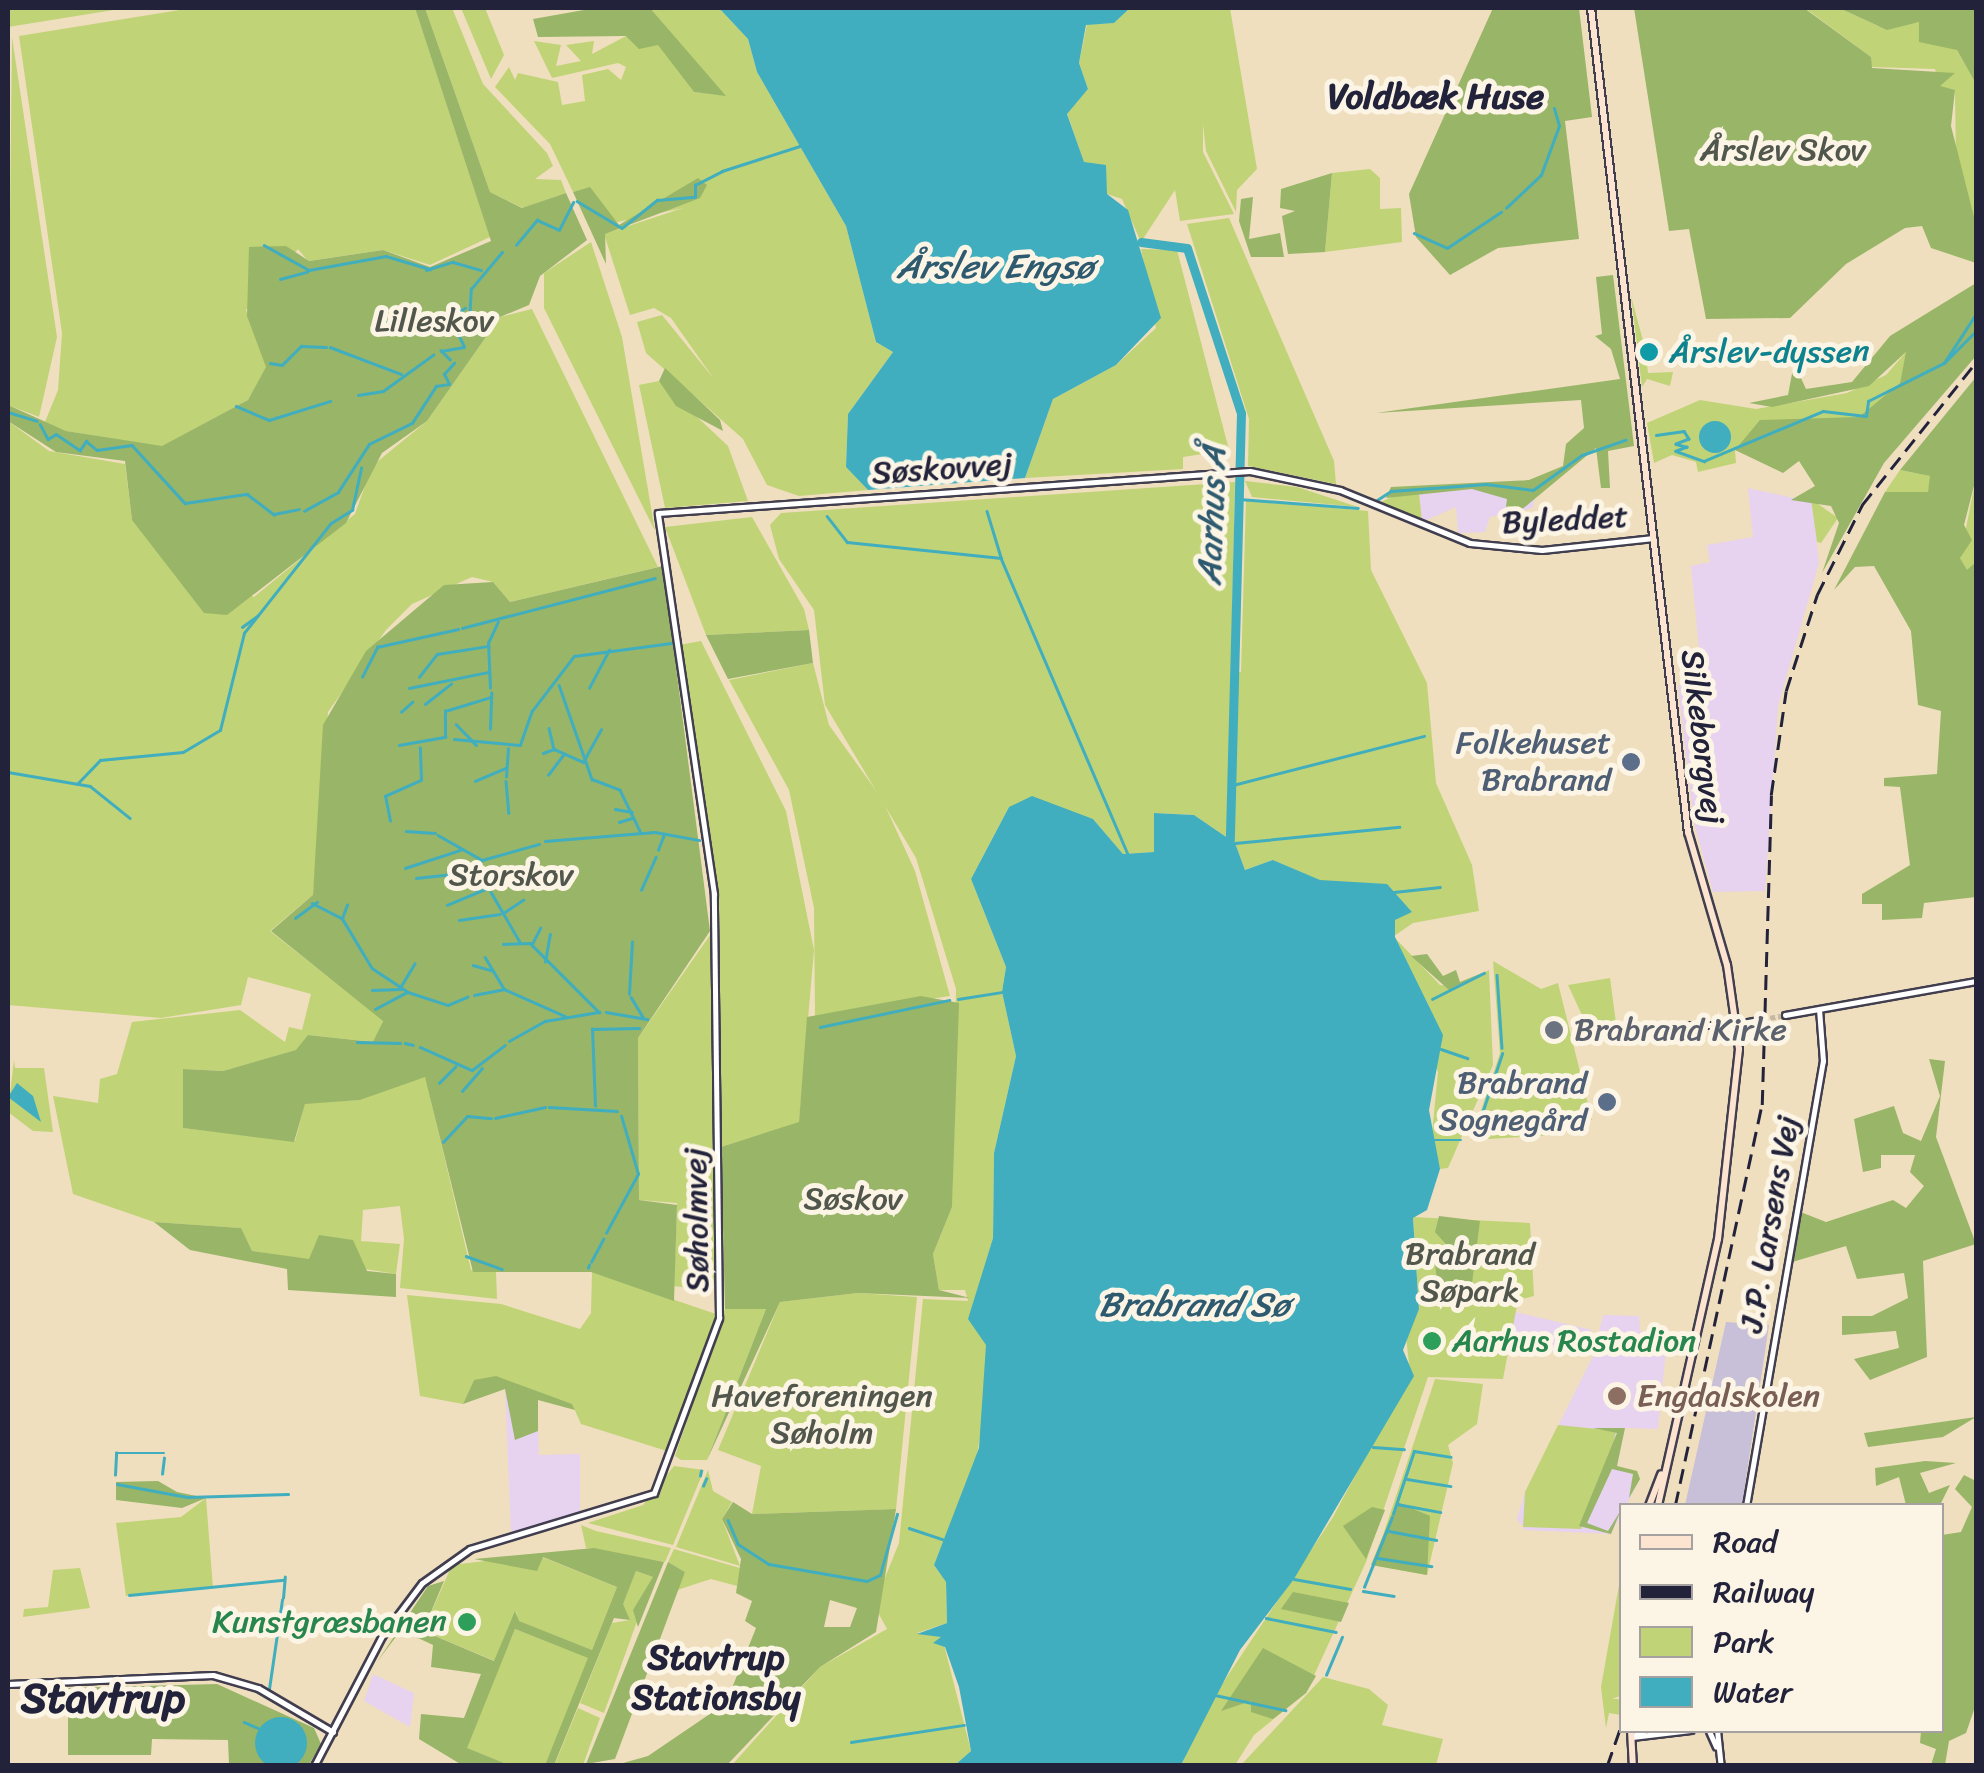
<!DOCTYPE html>
<html>
<head>
<meta charset="utf-8">
<style>
	body { margin:0 }
	#map { position:relative; width:1984px; height:1773px; overflow:hidden; background:#efdfbe; font-family:Sriracha,sans-serif }
	div>[style] { position:absolute }
	.built>* { inset:0; background:#e7d2ef }
	.industrial>* { inset:0; background:#c8bfd8 }
	.green>* { inset:0; background:#c0d377 }
	.forest>* { inset:0; background:#98b568 }
	.water>* { inset:0; background:#40aebe }
	.round { border-radius:50% }
	.stream>* { height:2.5px; margin:-1.25px; padding:0 1.25px; transform-origin:1.25px; border-radius:1.25px; background:#40aebe }
	.river>* { height:9px; margin:-4.5px; padding:0 4.5px; transform-origin:4.5px; border-radius:4.5px; background:#40aebe }
	.tertiary-tunnel>* { height:5px; margin-top:-2.5px; transform-origin:0; background:repeating-linear-gradient(90deg,#c6b9a4 0 5px,transparent 0 7.5px) }
	.roads { filter:drop-shadow(2px 0 #413e4f) drop-shadow(-2px 0 #413e4f) drop-shadow(0 2px #413e4f) drop-shadow(0 -2px #413e4f) }
	.tertiary>* { height:5px; margin:-2.5px; padding:0 2.5px; transform-origin:2.5px; border-radius:2.5px; background:#fff }
	.secondary>* { height:6px; margin:-3px; padding:0 3px; transform-origin:3px; border-radius:3px; background:#fde4d1 }
	.rail>* { height:2.5px; margin-top:-1.25px; transform-origin:0; background:repeating-linear-gradient(90deg,#22223b 0 15px,transparent 0 23px) }
	.dots>* { width:28px; height:28px; translate:-50% -50%; box-sizing:border-box; border:5px solid #fcf5e5; border-radius:50% }
	span { translate:-50% -50%; white-space:nowrap; text-align:center; line-height:1.15; -webkit-text-stroke:10px #fcf5e5; paint-order:stroke }
	.park-label { font-size:32px; color:#51574d }
	.culture-label { font-size:32px; color:#0d838f }
	.left { translate:0 -50%; text-align:left }
	.street-label { font-size:32px; color:#22223b }
	.service-label { font-size:32px; color:#4e5e75 }
	.right { translate:-100% -50%; text-align:right }
	.worship-label { font-size:32px; color:#5b616d }
	.leisure-label { font-size:32px; color:#27864d }
	.education-label { font-size:32px; color:#785e54 }
	.neighbourhood-label { font-size:35px; color:#22223b; font-weight:700 }
	.water-label { font-size:35px; color:#2e5a6f; font-style:italic }
	.district-label { font-size:42px; color:#22223b; font-weight:700 }
	.frame { position:absolute; inset:0; border:10px solid #22223b; pointer-events:none }
	.legend { position:absolute; left:1619px; top:1503px; width:325px; height:230px; box-sizing:border-box; background:#fcf5e5; border:2px solid #a5a1a1; margin:0; padding:12px 18px; list-style:none; font-size:30px; color:#22223b }
	.legend li { display:flex; align-items:center; gap:20px; height:50px }
	.legend b { width:50px; border:2px solid #a5a1a1 }
</style>
</head>
<body>
<div id="map">
	<div class="built">
		<div style="clip-path:polygon(1748px 488px,1812px 502px,1819px 563px,1778px 706px,1765px 891px,1713px 892px,1694px 823px,1678px 685px,1702px 681px,1691px 566px,1710px 562px,1707px 545px,1753px 537px)"></div>
		<div style="clip-path:polygon(1472px 489px,1535px 496px,1533px 508px,1490px 517px,1485px 532px,1458px 533px,1456px 507px,1422px 522px,1419px 494px)"></div>
		<div style="clip-path:polygon(1515px 1312px,1592px 1330px,1584px 1355px,1508px 1348px)"></div>
		<div style="clip-path:polygon(1603px 1315px,1639px 1316px,1640px 1331px,1668px 1332px,1658px 1429px,1625px 1428px,1617px 1466px,1640px 1479px,1611px 1534px,1525px 1530px,1517px 1519px,1525px 1492px,1594px 1354px)"></div>
		<div style="clip-path:polygon(505px 1389px,537px 1399px,539px 1455px,580px 1454px,580px 1518px,511px 1533px)"></div>
		<div style="clip-path:polygon(373px 1674px,414px 1693px,410px 1727px,364px 1701px)"></div>
	</div>
	<div class="industrial">
		<div style="clip-path:polygon(1726px 1322px,1769px 1325px,1742px 1505px,1685px 1505px)"></div>
	</div>
	<div class="green">
		<div style="clip-path:polygon(8px 8px,126px 8px,8px 27px)"></div>
		<div style="clip-path:polygon(192px 8px,415px 8px,490px 237px,430px 265px,383px 250px,308px 261px,298px 249px,246px 310px,267px 367px,248px 400px,161px 447px,66px 431px,45px 422px,58px 390px,62px 333px,19px 36px)"></div>
		<div style="clip-path:polygon(425px 8px,452px 8px,483px 84px,547px 153px,553px 166px,535px 179px,561px 180px,566px 193px,523px 208px,490px 192px)"></div>
		<div style="clip-path:polygon(461px 8px,485px 8px,504px 55px,491px 79px)"></div>
		<div style="clip-path:polygon(650px 8px,719px 8px,748px 39px,757px 72px,846px 226px,876px 342px,893px 352px,848px 414px,846px 467px,868px 490px,799px 496px,767px 485px,743px 439px,646px 353px,637px 322px,662px 315px,714px 379px,671px 318px,654px 308px,630px 315px,604px 234px,683px 208px,613px 223px,590px 188px,573px 192px,550px 144px,495px 87px,509px 67px,515px 80px,518px 73px,558px 82px,562px 105px,585px 101px,582px 75px,608px 69px,621px 80px,626px 67px,618px 63px,552px 78px,534px 41px,561px 45px,556px 66px,581px 61px,566px 45px,594px 41px,592px 54px,626px 36px,659px 45px,694px 92px,724px 95px)"></div>
		<div style="clip-path:polygon(1130px 8px,1230px 8px,1257px 169px,1237px 190px,1236px 212px,1206px 151px,1203px 124px,1203px 152px,1234px 214px,1180px 221px,1175px 190px,1141px 242px,1122px 199px,1107px 194px,1084px 163px,1067px 113px,1088px 89px,1079px 63px,1087px 24px,1114px 23px)"></div>
		<div style="clip-path:polygon(1805px 8px,1839px 8px,1878px 26px,1920px 22px,1957px 50px,1976px 84px,1976px 225px,1956px 163px,1955px 90px,1940px 87px,1935px 69px,1871px 67px,1871px 57px)"></div>
		<div style="clip-path:polygon(12px 37px,57px 337px,39px 417px,8px 405px)"></div>
		<div style="clip-path:polygon(1370px 169px,1380px 178px,1380px 209px,1401px 208px,1402px 242px,1325px 252px,1332px 173px)"></div>
		<div style="clip-path:polygon(1229px 218px,1334px 461px,1336px 484px,1248px 466px,1249px 419px,1187px 224px)"></div>
		<div style="clip-path:polygon(591px 242px,622px 337px,655px 531px,544px 308px,544px 273px)"></div>
		<div style="clip-path:polygon(1141px 249px,1177px 250px,1229px 450px,1183px 457px,1183px 469px,1025px 478px,1053px 399px,1116px 365px,1156px 328px)"></div>
		<div style="clip-path:polygon(1631px 296px,1645px 348px,1657px 353px,1646px 356px,1648px 373px,1673px 372px,1670px 386px,1647px 379px,1642px 387px,1638px 354px,1646px 352px,1638px 352px)"></div>
		<div style="clip-path:polygon(532px 309px,658px 567px,510px 602px,493px 582px,472px 577px,412px 604px,386px 630px,328px 712px,313px 895px,270px 931px,383px 1020px,374px 1042px,308px 1035px,297px 1050px,223px 1071px,183px 1069px,183px 1128px,295px 1141px,305px 1103px,360px 1100px,425px 1075px,471px 1270px,496px 1272px,497px 1299px,400px 1288px,404px 1239px,400px 1206px,363px 1210px,361px 1241px,400px 1244px,396px 1274px,252px 1251px,240px 1228px,154px 1222px,73px 1194px,53px 1096px,98px 1103px,100px 1079px,117px 1074px,132px 1022px,240px 1010px,285px 1042px,289px 1027px,302px 1030px,311px 994px,248px 977px,241px 1005px,161px 1018px,8px 1005px,8px 421px,49px 451px,125px 464px,132px 520px,254px 597px,355px 514px,372px 466px,427px 421px,500px 317px)"></div>
		<div style="clip-path:polygon(1907px 351px,1900px 383px,1859px 418px,1759px 428px,1735px 450px,1736px 463px,1698px 472px,1696px 462px,1672px 455px,1654px 463px,1647px 423px,1700px 400px,1756px 409px,1847px 393px,1886px 375px)"></div>
		<div style="clip-path:polygon(659px 381px,728px 446px,748px 501px,665px 508px,639px 385px)"></div>
		<div style="clip-path:polygon(1900px 470px,1931px 476px,1928px 493px,1885px 492px)"></div>
		<div style="clip-path:polygon(1976px 478px,1976px 562px,1967px 571px,1960px 558px)"></div>
		<div style="clip-path:polygon(1245px 481px,1297px 487px,1358px 507px,1252px 497px)"></div>
		<div style="clip-path:polygon(1235px 482px,1231px 674px,1241px 672px,1246px 500px,1368px 511px,1371px 570px,1427px 683px,1436px 783px,1472px 865px,1479px 911px,1413px 923px,1394px 936px,1395px 920px,1410px 910px,1394px 892px,1319px 880px,1273px 860px,1245px 870px,1235px 843px,1194px 815px,1155px 813px,1154px 852px,1123px 854px,1093px 819px,1009px 807px,971px 879px,1006px 967px,1002px 992px,1016px 1056px,994px 1153px,993px 1238px,970px 1314px,986px 1344px,986px 1398px,977px 1456px,934px 1565px,946px 1582px,947px 1623px,917px 1633px,942px 1637px,971px 1751px,955px 1765px,731px 1766px,820px 1667px,887px 1629px,874px 1605px,899px 1543px,923px 1299px,968px 1301px,965px 1290px,939px 1290px,933px 1254px,952px 1207px,956px 989px,916px 858px,825px 705px,814px 610px,779px 559px,770px 525px,781px 513px)"></div>
		<div style="clip-path:polygon(1419px 493px,1422px 522px,1379px 503px,1394px 496px)"></div>
		<div style="clip-path:polygon(1811px 499px,1838px 518px,1821px 543px,1817px 542px)"></div>
		<div style="clip-path:polygon(752px 517px,804px 609px,809px 630px,706px 635px,665px 527px)"></div>
		<div style="clip-path:polygon(701px 641px,786px 811px,814px 950px,799px 1123px,721px 1147px,719px 897px,679px 645px)"></div>
		<div style="clip-path:polygon(813px 663px,829px 725px,882px 799px,915px 871px,950px 996px,815px 1016px,814px 908px,789px 790px,729px 680px)"></div>
		<div style="clip-path:polygon(713px 931px,718px 1285px,688px 1288px,674px 1286px,677px 1203px,639px 1200px,638px 1038px)"></div>
		<div style="clip-path:polygon(1395px 938px,1440px 985px,1458px 987px,1489px 970px,1493px 1065px,1448px 1168px,1440px 1169px,1431px 1144px,1438px 1072px)"></div>
		<div style="clip-path:polygon(1493px 961px,1541px 989px,1558px 983px,1592px 1120px,1553px 1123px,1554px 1135px,1471px 1140px,1500px 1053px)"></div>
		<div style="clip-path:polygon(1610px 978px,1616px 1023px,1588px 1028px,1568px 985px)"></div>
		<div style="clip-path:polygon(14px 1060px,15px 1068px,44px 1068px,53px 1132px,33px 1131px,8px 1112px)"></div>
		<div style="clip-path:polygon(1413px 1217px,1530px 1223px,1534px 1296px,1518px 1300px,1503px 1379px,1428px 1377px,1366px 1562px,1306px 1693px,1254px 1735px,1235px 1765px,1181px 1766px,1205px 1710px,1333px 1517px,1410px 1373px,1405px 1327px,1419px 1309px)"></div>
		<div style="clip-path:polygon(592px 1272px,716px 1314px,670px 1452px,581px 1424px,572px 1404px,474px 1380px,463px 1404px,420px 1396px,407px 1295px,501px 1304px,580px 1329px,591px 1313px)"></div>
		<div style="clip-path:polygon(858px 1293px,917px 1297px,896px 1509px,752px 1514px,761px 1466px,718px 1450px,780px 1302px)"></div>
		<div style="clip-path:polygon(725px 1309px,766px 1309px,707px 1460px,681px 1460px,675px 1456px)"></div>
		<div style="clip-path:polygon(1435px 1379px,1483px 1384px,1477px 1424px,1448px 1445px,1453px 1463px,1427px 1575px,1373px 1565px)"></div>
		<div style="clip-path:polygon(1558px 1425px,1616px 1431px,1609px 1463px,1581px 1529px,1523px 1527px,1525px 1492px)"></div>
		<div style="clip-path:polygon(674px 1466px,704px 1470px,673px 1545px,588px 1523px,643px 1505px)"></div>
		<div style="clip-path:polygon(708px 1470px,713px 1491px,732px 1502px,722px 1519px,740px 1566px,676px 1547px)"></div>
		<div style="clip-path:polygon(206px 1498px,213px 1588px,126px 1596px,116px 1523px,181px 1517px)"></div>
		<div style="clip-path:polygon(581px 1525px,596px 1531px,671px 1548px,665px 1562px,586px 1548px)"></div>
		<div style="clip-path:polygon(674px 1549px,740px 1568px,737px 1586px,711px 1579px,677px 1590px,685px 1572px,668px 1562px)"></div>
		<div style="clip-path:polygon(542px 1557px,617px 1587px,592px 1650px,518px 1621px,516px 1611px,495px 1661px,423px 1631px,452px 1565px,501px 1559px,536px 1570px)"></div>
		<div style="clip-path:polygon(80px 1568px,90px 1608px,23px 1617px,24px 1609px,48px 1607px,53px 1570px)"></div>
		<div style="clip-path:polygon(636px 1571px,653px 1577px,604px 1713px,580px 1703px,612px 1623px,630px 1620px,622px 1605px)"></div>
		<div style="clip-path:polygon(1621px 1574px,1620px 1696px,1612px 1699px,1620px 1699px,1621px 1715px,1609px 1713px,1606px 1728px,1601px 1687px)"></div>
		<div style="clip-path:polygon(515px 1629px,589px 1658px,545px 1765px,509px 1765px,466px 1748px)"></div>
		<div style="clip-path:polygon(1323px 1677px,1369px 1689px,1388px 1705px,1382px 1725px,1443px 1739px,1436px 1765px,1241px 1765px)"></div>
		<div style="clip-path:polygon(578px 1708px,600px 1718px,583px 1765px,554px 1766px)"></div>
	</div>
	<div class="forest">
		<div style="clip-path:polygon(415px 8px,425px 8px,490px 192px,522px 208px,566px 193px,587px 240px,540px 276px,529px 305px,500px 317px,427px 421px,382px 453px,346px 523px,227px 615px,204px 613px,132px 520px,125px 461px,56px 452px,8px 421px,8px 405px,66px 431px,162px 446px,248px 400px,266px 367px,247px 316px,249px 247px,286px 246px,309px 261px,383px 250px,430px 267px,491px 241px)"></div>
		<div style="clip-path:polygon(595px 8px,650px 8px,726px 96px,694px 92px,658px 45px,639px 49px,626px 36px,538px 37px,533px 19px)"></div>
		<div style="clip-path:polygon(1493px 8px,1579px 8px,1592px 117px,1565px 121px,1579px 239px,1498px 248px,1450px 275px,1416px 237px,1409px 194px)"></div>
		<div style="clip-path:polygon(1634px 8px,1804px 8px,1871px 57px,1872px 68px,1955px 73px,1940px 86px,1955px 90px,1951px 126px,1976px 225px,1976px 263px,1931px 248px,1922px 226px,1905px 228px,1846px 264px,1790px 318px,1706px 319px,1689px 229px,1669px 231px)"></div>
		<div style="clip-path:polygon(1839px 8px,1976px 8px,1976px 84px,1957px 50px,1919px 42px,1919px 22px,1887px 30px)"></div>
		<div style="clip-path:polygon(1332px 173px,1325px 252px,1288px 254px,1282px 216px,1295px 211px,1280px 208px,1281px 189px)"></div>
		<div style="clip-path:polygon(698px 178px,707px 185px,700px 198px,605px 234px,606px 264px,573px 192px,590px 187px,619px 225px)"></div>
		<div style="clip-path:polygon(1253px 197px,1249px 239px,1280px 233px,1284px 257px,1251px 257px,1239px 221px,1241px 199px)"></div>
		<div style="clip-path:polygon(1613px 275px,1634px 446px,1608px 451px,1610px 488px,1601px 488px,1596px 448px,1514px 516px,1505px 514px,1507px 499px,1472px 489px,1386px 498px,1391px 487px,1529px 480px,1563px 466px,1566px 444px,1584px 428px,1581px 400px,1376px 413px,1620px 379px,1611px 349px,1595px 336px,1602px 334px,1596px 277px)"></div>
		<div style="clip-path:polygon(1976px 283px,1976px 356px,1884px 463px,1822px 573px,1839px 523px,1831px 506px,1791px 500px,1815px 486px,1799px 461px,1783px 473px,1735px 450px,1760px 420px,1859px 417px,1900px 383px,1906px 352px,1869px 386px,1772px 407px,1749px 403px,1788px 395px,1794px 363px,1806px 389px,1852px 382px,1890px 336px)"></div>
		<div style="clip-path:polygon(665px 368px,720px 420px,723px 431px,676px 406px,659px 381px)"></div>
		<div style="clip-path:polygon(1976px 377px,1976px 478px,1964px 525px,1972px 540px,1960px 558px,1967px 570px,1976px 562px,1976px 897px,1924px 903px,1922px 918px,1882px 920px,1882px 904px,1862px 904px,1862px 894px,1910px 865px,1900px 787px,1884px 786px,1884px 778px,1937px 774px,1941px 711px,1918px 705px,1911px 631px,1874px 566px,1855px 567px,1834px 590px,1885px 492px,1928px 492px,1930px 476px,1900px 470px)"></div>
		<div style="clip-path:polygon(663px 566px,710px 931px,638px 1038px,639px 1200px,677px 1205px,674px 1301px,591px 1272px,473px 1272px,425px 1077px,360px 1100px,305px 1104px,294px 1142px,183px 1128px,183px 1069px,223px 1071px,296px 1050px,308px 1035px,373px 1042px,383px 1021px,271px 931px,313px 895px,323px 725px,366px 651px,444px 585px,493px 582px,510px 602px)"></div>
		<div style="clip-path:polygon(809px 630px,813px 663px,728px 679px,706px 635px)"></div>
		<div style="clip-path:polygon(1427px 954px,1443px 976px,1456px 970px,1460px 982px,1487px 971px,1449px 990px,1411px 956px)"></div>
		<div style="clip-path:polygon(921px 996px,959px 1003px,952px 1207px,933px 1254px,939px 1290px,970px 1298px,858px 1293px,780px 1302px,707px 1460px,766px 1309px,725px 1309px,721px 1147px,799px 1122px,807px 1017px)"></div>
		<div style="clip-path:polygon(1929px 1059px,1945px 1061px,1936px 1137px,1976px 1244px,1923px 1261px,1927px 1357px,1870px 1380px,1854px 1359px,1899px 1348px,1896px 1331px,1842px 1335px,1842px 1316px,1872px 1316px,1908px 1298px,1904px 1273px,1857px 1279px,1846px 1246px,1789px 1263px,1798px 1211px,1826px 1222px,1893px 1200px,1906px 1208px,1924px 1186px,1910px 1172px,1915px 1155px,1881px 1155px,1881px 1168px,1863px 1172px,1854px 1119px,1894px 1106px,1903px 1133px,1921px 1141px,1940px 1096px)"></div>
		<div style="clip-path:polygon(1439px 1216px,1480px 1221px,1469px 1306px,1445px 1305px,1438px 1291px,1435px 1262px,1453px 1252px,1435px 1232px)"></div>
		<div style="clip-path:polygon(154px 1222px,241px 1228px,252px 1251px,309px 1259px,319px 1235px,353px 1240px,367px 1271px,396px 1274px,396px 1297px,288px 1290px,287px 1269px,190px 1250px)"></div>
		<div style="clip-path:polygon(496px 1376px,572px 1404px,575px 1410px,538px 1400px,538px 1431px,515px 1440px,505px 1389px,463px 1404px,474px 1380px)"></div>
		<div style="clip-path:polygon(1976px 1417px,1943px 1437px,1868px 1447px,1864px 1433px)"></div>
		<div style="clip-path:polygon(1593px 1428px,1625px 1428px,1617px 1466px,1637px 1471px,1640px 1479px,1629px 1498px,1633px 1474px,1612px 1469px,1587px 1523px,1608px 1531px,1621px 1510px,1611px 1534px,1579px 1526px,1617px 1433px)"></div>
		<div style="clip-path:polygon(1925px 1461px,1956px 1463px,1920px 1473px,1929px 1493px,1950px 1485px,1940px 1505px,1906px 1505px,1899px 1477px,1876px 1486px,1875px 1468px)"></div>
		<div style="clip-path:polygon(1964px 1475px,1976px 1481px,1976px 1704px,1966px 1733px,1949px 1741px,1945px 1765px,1931px 1765px,1936px 1749px,1920px 1743px,1921px 1731px,1942px 1730px,1942px 1535px,1961px 1532px,1972px 1507px,1955px 1489px)"></div>
		<div style="clip-path:polygon(158px 1481px,177px 1492px,206px 1498px,182px 1508px,116px 1500px,116px 1482px)"></div>
		<div style="clip-path:polygon(evenodd,733px 1502px,752px 1514px,896px 1509px,876px 1632px,820px 1667px,727px 1765px,616px 1765px,648px 1756px,726px 1703px,756px 1628px,745px 1621px,752px 1601px,736px 1593px,741px 1559px,722px 1519px,733px 1502px,830px 1600px,857px 1608px,850px 1627px,824px 1627px,830px 1600px)"></div>
		<div style="clip-path:polygon(1397px 1502px,1430px 1516px,1427px 1575px,1371px 1565px)"></div>
		<div style="clip-path:polygon(1372px 1507px,1385px 1510px,1366px 1559px,1343px 1526px)"></div>
		<div style="clip-path:polygon(594px 1548px,664px 1562px,638px 1627px,633px 1610px,653px 1577px,636px 1571px,623px 1604px,630px 1620px,614px 1618px,554px 1765px,545px 1765px,588px 1658px,515px 1629px,467px 1748px,509px 1765px,462px 1765px,419px 1739px,421px 1714px,464px 1718px,481px 1674px,431px 1667px,433px 1645px,401px 1630px,377px 1662px,428px 1586px,444px 1581px,423px 1631px,494px 1661px,515px 1611px,519px 1621px,592px 1650px,617px 1587px,543px 1557px,537px 1571px,474px 1559px)"></div>
		<div style="clip-path:polygon(668px 1562px,685px 1572px,615px 1759px,586px 1764px)"></div>
		<div style="clip-path:polygon(1293px 1592px,1349px 1603px,1341px 1622px,1281px 1609px)"></div>
		<div style="clip-path:polygon(1263px 1648px,1316px 1676px,1306px 1693px,1273px 1719px,1251px 1712px,1251px 1701px,1221px 1711px)"></div>
		<div style="clip-path:polygon(217px 1684px,314px 1728px,321px 1744px,308px 1766px,229px 1765px,228px 1740px,152px 1739px,151px 1755px,68px 1755px,68px 1688px)"></div>
	</div>
	<div class="water">
		<div style="clip-path:polygon(719px 8px,1130px 8px,1114px 23px,1086px 25px,1079px 63px,1088px 89px,1067px 114px,1084px 162px,1106px 165px,1107px 194px,1128px 210px,1161px 318px,1116px 365px,1053px 399px,1025px 478px,868px 490px,846px 467px,848px 414px,893px 352px,876px 342px,846px 226px,757px 72px,748px 39px)"></div>
		<div class="round" style="left:1699px;top:421px;width:32px;height:32px"></div>
		<div style="clip-path:polygon(1032px 796px,1093px 819px,1123px 854px,1154px 852px,1154px 813px,1194px 815px,1235px 843px,1245px 870px,1273px 860px,1320px 880px,1387px 884px,1412px 912px,1395px 920px,1395px 937px,1443px 1035px,1429px 1110px,1440px 1169px,1427px 1210px,1413px 1218px,1419px 1309px,1403px 1350px,1414px 1376px,1294px 1579px,1240px 1650px,1181px 1765px,955px 1765px,971px 1751px,959px 1687px,945px 1647px,933px 1643px,941px 1637px,917px 1634px,947px 1623px,946px 1582px,934px 1565px,979px 1448px,986px 1345px,968px 1319px,993px 1238px,994px 1153px,1016px 1056px,1002px 992px,1006px 967px,971px 879px,1009px 807px)"></div>
		<div style="clip-path:polygon(17px 1083px,33px 1096px,41px 1122px,8px 1097px)"></div>
		<div class="round" style="left:255px;top:1717px;width:52px;height:52px"></div>
	</div>
	<div class="stream">
		<div style="left:577px;top:201px;width:52px;rotate:31deg"></div>
		<div style="left:622px;top:228px;width:45px;rotate:-38.7deg"></div>
		<div style="left:657px;top:200px;width:38px;rotate:-5deg"></div>
		<div style="left:695px;top:197px;width:12px;rotate:-90deg"></div>
		<div style="left:695px;top:185px;width:30px;rotate:-27deg"></div>
		<div style="left:722px;top:171px;width:82px;rotate:-17.8deg"></div>
		<div style="left:1506px;top:208px;width:48px;rotate:-43.3deg"></div>
		<div style="left:1541px;top:175px;width:52px;rotate:-69.8deg"></div>
		<div style="left:1559px;top:126px;width:18px;rotate:-106deg"></div>
		<div style="left:1414px;top:233px;width:36px;rotate:24deg"></div>
		<div style="left:1447px;top:248px;width:65px;rotate:-33.7deg"></div>
		<div style="left:264px;top:245px;width:51px;rotate:29.1deg"></div>
		<div style="left:309px;top:270px;width:78px;rotate:-10.3deg"></div>
		<div style="left:386px;top:256px;width:46px;rotate:16.5deg"></div>
		<div style="left:516px;top:245px;width:33px;rotate:-50deg"></div>
		<div style="left:537px;top:220px;width:24px;rotate:24deg"></div>
		<div style="left:559px;top:230px;width:31px;rotate:-63deg"></div>
		<div style="left:426px;top:270px;width:28px;rotate:-17deg"></div>
		<div style="left:453px;top:262px;width:29px;rotate:16deg"></div>
		<div style="left:280px;top:279px;width:28px;rotate:-15deg"></div>
		<div style="left:381px;top:322px;width:47px;rotate:6.1deg"></div>
		<div style="left:432px;top:327px;width:38px;rotate:-30deg"></div>
		<div style="left:330px;top:347px;width:76px;rotate:20.8deg"></div>
		<div style="left:450px;top:360px;width:13px;rotate:-135deg"></div>
		<div style="left:441px;top:351px;width:23px;rotate:-10deg"></div>
		<div style="left:464px;top:347px;width:17px;rotate:-115deg"></div>
		<div style="left:457px;top:332px;width:15px;rotate:-37deg"></div>
		<div style="left:469px;top:323px;width:34px;rotate:-87deg"></div>
		<div style="left:471px;top:289px;width:48px;rotate:-50deg"></div>
		<div style="left:270px;top:363px;width:12px;rotate:9deg"></div>
		<div style="left:282px;top:365px;width:27px;rotate:-45deg"></div>
		<div style="left:301px;top:346px;width:25px;rotate:2deg"></div>
		<div style="left:1944px;top:363px;width:45px;rotate:-45deg"></div>
		<div style="left:358px;top:395px;width:25px;rotate:-9deg"></div>
		<div style="left:383px;top:391px;width:62px;rotate:-35.8deg"></div>
		<div style="left:236px;top:406px;width:36px;rotate:23deg"></div>
		<div style="left:269px;top:420px;width:64px;rotate:-17.3deg"></div>
		<div style="left:8px;top:412px;width:30px;rotate:17deg"></div>
		<div style="left:40px;top:424px;width:17px;rotate:62deg"></div>
		<div style="left:48px;top:439px;width:9px;rotate:-32deg"></div>
		<div style="left:56px;top:434px;width:29px;rotate:34deg"></div>
		<div style="left:80px;top:450px;width:11px;rotate:-56deg"></div>
		<div style="left:86px;top:441px;width:14px;rotate:39deg"></div>
		<div style="left:97px;top:450px;width:35px;rotate:-8deg"></div>
		<div style="left:132px;top:445px;width:79px;rotate:47.6deg"></div>
		<div style="left:185px;top:503px;width:63px;rotate:-8.3deg"></div>
		<div style="left:247px;top:494px;width:34px;rotate:37deg"></div>
		<div style="left:274px;top:514px;width:25px;rotate:-11deg"></div>
		<div style="left:1656px;top:435px;width:28px;rotate:-8deg"></div>
		<div style="left:1684px;top:431px;width:9px;rotate:58deg"></div>
		<div style="left:1689px;top:439px;width:14px;rotate:159deg"></div>
		<div style="left:1676px;top:444px;width:11px;rotate:15deg"></div>
		<div style="left:1687px;top:447px;width:12px;rotate:160deg"></div>
		<div style="left:1676px;top:451px;width:30px;rotate:20deg"></div>
		<div style="left:1704px;top:461px;width:129px;rotate:-22.8deg"></div>
		<div style="left:1823px;top:411px;width:43px;rotate:6.6deg"></div>
		<div style="left:1866px;top:416px;width:15px;rotate:-82deg"></div>
		<div style="left:1868px;top:401px;width:85px;rotate:-26.6deg"></div>
		<div style="left:1944px;top:363px;width:59px;rotate:-56.9deg"></div>
		<div style="left:1239px;top:499px;width:119px;rotate:4.3deg"></div>
		<div style="left:1377px;top:500px;width:17px;rotate:-33deg"></div>
		<div style="left:1391px;top:491px;width:95px;rotate:-4.2deg"></div>
		<div style="left:1486px;top:484px;width:47px;rotate:7.3deg"></div>
		<div style="left:1533px;top:490px;width:60px;rotate:-35.5deg"></div>
		<div style="left:1582px;top:455px;width:46px;rotate:-19.2deg"></div>
		<div style="left:304px;top:511px;width:39px;rotate:-29deg"></div>
		<div style="left:338px;top:492px;width:57px;rotate:-57.1deg"></div>
		<div style="left:369px;top:444px;width:48px;rotate:-26deg"></div>
		<div style="left:412px;top:423px;width:44px;rotate:-57deg"></div>
		<div style="left:436px;top:386px;width:13px;rotate:-9deg"></div>
		<div style="left:449px;top:384px;width:11px;rotate:-117deg"></div>
		<div style="left:444px;top:374px;width:15px;rotate:-48deg"></div>
		<div style="left:987px;top:511px;width:48px;rotate:73.1deg"></div>
		<div style="left:827px;top:516px;width:33px;rotate:52deg"></div>
		<div style="left:847px;top:542px;width:155px;rotate:5.9deg"></div>
		<div style="left:1001px;top:558px;width:322px;rotate:66.8deg"></div>
		<div style="left:242px;top:627px;width:19px;rotate:-36deg"></div>
		<div style="left:462px;top:628px;width:199px;rotate:-14.5deg"></div>
		<div style="left:362px;top:677px;width:34px;rotate:-63deg"></div>
		<div style="left:377px;top:647px;width:83px;rotate:-12.5deg"></div>
		<div style="left:419px;top:677px;width:29px;rotate:-52deg"></div>
		<div style="left:437px;top:654px;width:52px;rotate:-8.9deg"></div>
		<div style="left:559px;top:685px;width:100px;rotate:70.7deg"></div>
		<div style="left:592px;top:779px;width:30px;rotate:21deg"></div>
		<div style="left:620px;top:790px;width:48px;rotate:64deg"></div>
		<div style="left:409px;top:688px;width:81px;rotate:-11.4deg"></div>
		<div style="left:490px;top:688px;width:45px;rotate:-92.5deg"></div>
		<div style="left:488px;top:643px;width:23px;rotate:-65deg"></div>
		<div style="left:589px;top:688px;width:43px;rotate:-62.2deg"></div>
		<div style="left:425px;top:704px;width:33px;rotate:-38deg"></div>
		<div style="left:401px;top:712px;width:15px;rotate:-42deg"></div>
		<div style="left:456px;top:724px;width:29px;rotate:46deg"></div>
		<div style="left:549px;top:728px;width:22px;rotate:77deg"></div>
		<div style="left:554px;top:749px;width:32px;rotate:24deg"></div>
		<div style="left:583px;top:762px;width:37px;rotate:-61deg"></div>
		<div style="left:490px;top:729px;width:36px;rotate:-88deg"></div>
		<div style="left:454px;top:739px;width:66px;rotate:5.2deg"></div>
		<div style="left:520px;top:745px;width:36px;rotate:-71deg"></div>
		<div style="left:532px;top:711px;width:69px;rotate:-52.6deg"></div>
		<div style="left:574px;top:656px;width:98px;rotate:-7.6deg"></div>
		<div style="left:399px;top:745px;width:47px;rotate:-9.9deg"></div>
		<div style="left:445px;top:737px;width:26px;rotate:-90deg"></div>
		<div style="left:445px;top:711px;width:48px;rotate:-16.9deg"></div>
		<div style="left:543px;top:753px;width:12px;rotate:-20deg"></div>
		<div style="left:8px;top:772px;width:83px;rotate:9.7deg"></div>
		<div style="left:90px;top:786px;width:51px;rotate:38.7deg"></div>
		<div style="left:548px;top:775px;width:26px;rotate:-53deg"></div>
		<div style="left:506px;top:777px;width:28px;rotate:-86deg"></div>
		<div style="left:475px;top:781px;width:33px;rotate:-23deg"></div>
		<div style="left:506px;top:781px;width:32px;rotate:85deg"></div>
		<div style="left:77px;top:784px;width:33px;rotate:-46deg"></div>
		<div style="left:100px;top:760px;width:83px;rotate:-5.5deg"></div>
		<div style="left:183px;top:752px;width:43px;rotate:-30.7deg"></div>
		<div style="left:220px;top:730px;width:100px;rotate:-76.1deg"></div>
		<div style="left:244px;top:633px;width:140px;rotate:-51.7deg"></div>
		<div style="left:331px;top:523px;width:25px;rotate:-32deg"></div>
		<div style="left:352px;top:510px;width:43px;rotate:-77.9deg"></div>
		<div style="left:1233px;top:785px;width:197px;rotate:-14.4deg"></div>
		<div style="left:615px;top:809px;width:17px;rotate:10deg"></div>
		<div style="left:390px;top:821px;width:25px;rotate:-101deg"></div>
		<div style="left:385px;top:796px;width:39px;rotate:-24deg"></div>
		<div style="left:421px;top:780px;width:32px;rotate:-92deg"></div>
		<div style="left:619px;top:822px;width:14px;rotate:-17deg"></div>
		<div style="left:406px;top:831px;width:29px;rotate:4deg"></div>
		<div style="left:438px;top:835px;width:51px;rotate:29.6deg"></div>
		<div style="left:482px;top:860px;width:59px;rotate:-15.7deg"></div>
		<div style="left:545px;top:841px;width:110px;rotate:-4.7deg"></div>
		<div style="left:655px;top:832px;width:45px;rotate:10.3deg"></div>
		<div style="left:1235px;top:843px;width:165px;rotate:-5.6deg"></div>
		<div style="left:658px;top:850px;width:17px;rotate:-69deg"></div>
		<div style="left:405px;top:868px;width:58px;rotate:-18.1deg"></div>
		<div style="left:416px;top:878px;width:46px;rotate:-6.2deg"></div>
		<div style="left:462px;top:873px;width:23px;rotate:49deg"></div>
		<div style="left:641px;top:890px;width:36px;rotate:-66deg"></div>
		<div style="left:491px;top:892px;width:58px;rotate:59.9deg"></div>
		<div style="left:1394px;top:892px;width:46px;rotate:-6.2deg"></div>
		<div style="left:312px;top:903px;width:34px;rotate:27deg"></div>
		<div style="left:342px;top:918px;width:58px;rotate:59deg"></div>
		<div style="left:372px;top:968px;width:43px;rotate:33.7deg"></div>
		<div style="left:408px;top:992px;width:42px;rotate:18deg"></div>
		<div style="left:448px;top:1005px;width:21px;rotate:-23deg"></div>
		<div style="left:447px;top:905px;width:44px;rotate:-22.5deg"></div>
		<div style="left:503px;top:913px;width:24px;rotate:-33deg"></div>
		<div style="left:295px;top:918px;width:27px;rotate:-36deg"></div>
		<div style="left:342px;top:918px;width:14px;rotate:-69deg"></div>
		<div style="left:459px;top:920px;width:41px;rotate:-8.3deg"></div>
		<div style="left:503px;top:944px;width:27px;rotate:-2deg"></div>
		<div style="left:530px;top:943px;width:98px;rotate:45deg"></div>
		<div style="left:532px;top:944px;width:18px;rotate:-63deg"></div>
		<div style="left:485px;top:957px;width:37px;rotate:59deg"></div>
		<div style="left:545px;top:962px;width:28px;rotate:-80deg"></div>
		<div style="left:473px;top:965px;width:19px;rotate:16deg"></div>
		<div style="left:1497px;top:975px;width:73px;rotate:86.1deg"></div>
		<div style="left:401px;top:986px;width:26px;rotate:-59deg"></div>
		<div style="left:372px;top:990px;width:29px;rotate:-2deg"></div>
		<div style="left:629px;top:994px;width:52px;rotate:-86.7deg"></div>
		<div style="left:474px;top:995px;width:31px;rotate:-11deg"></div>
		<div style="left:504px;top:989px;width:67px;rotate:23.9deg"></div>
		<div style="left:631px;top:997px;width:23px;rotate:59deg"></div>
		<div style="left:958px;top:999px;width:45px;rotate:-9deg"></div>
		<div style="left:1432px;top:999px;width:58px;rotate:-26.6deg"></div>
		<div style="left:375px;top:1009px;width:36px;rotate:-28deg"></div>
		<div style="left:606px;top:1012px;width:42px;rotate:9.7deg"></div>
		<div style="left:820px;top:1027px;width:132px;rotate:-11.8deg"></div>
		<div style="left:509px;top:1041px;width:41px;rotate:-29.1deg"></div>
		<div style="left:545px;top:1021px;width:55px;rotate:-9.5deg"></div>
		<div style="left:357px;top:1042px;width:43px;rotate:1.3deg"></div>
		<div style="left:405px;top:1043px;width:8px;rotate:14deg"></div>
		<div style="left:420px;top:1047px;width:57px;rotate:23.9deg"></div>
		<div style="left:472px;top:1070px;width:41px;rotate:-37.1deg"></div>
		<div style="left:1441px;top:1049px;width:28px;rotate:19deg"></div>
		<div style="left:439px;top:1083px;width:23px;rotate:-45deg"></div>
		<div style="left:462px;top:1091px;width:30px;rotate:-49deg"></div>
		<div style="left:595px;top:1106px;width:77px;rotate:-92.2deg"></div>
		<div style="left:592px;top:1029px;width:47px;rotate:-1.2deg"></div>
		<div style="left:549px;top:1107px;width:68px;rotate:3.4deg"></div>
		<div style="left:495px;top:1118px;width:51px;rotate:-12.4deg"></div>
		<div style="left:1474px;top:1137px;width:88px;rotate:-71.4deg"></div>
		<div style="left:1431px;top:1140px;width:30px"></div>
		<div style="left:443px;top:1142px;width:35px;rotate:-47deg"></div>
		<div style="left:467px;top:1116px;width:24px;rotate:5deg"></div>
		<div style="left:606px;top:1233px;width:67px;rotate:-61.5deg"></div>
		<div style="left:638px;top:1174px;width:60px;rotate:-106.3deg"></div>
		<div style="left:466px;top:1256px;width:38px;rotate:20deg"></div>
		<div style="left:591px;top:1262px;width:26px;rotate:-62deg"></div>
		<div style="left:588px;top:1268px;width:3px;rotate:-72deg"></div>
		<div style="left:1373px;top:1447px;width:31px;rotate:4deg"></div>
		<div style="left:162px;top:1474px;width:16px;rotate:-83deg"></div>
		<div style="left:115px;top:1475px;width:22px;rotate:-87deg"></div>
		<div style="left:116px;top:1453px;width:48px"></div>
		<div style="left:700px;top:1476px;width:5px;rotate:-79deg"></div>
		<div style="left:1407px;top:1479px;width:44px;rotate:9.2deg"></div>
		<div style="left:117px;top:1484px;width:71px;rotate:10.5deg"></div>
		<div style="left:187px;top:1497px;width:101px;rotate:-1.7deg"></div>
		<div style="left:703px;top:1486px;width:8px;rotate:-67deg"></div>
		<div style="left:1397px;top:1504px;width:44px;rotate:10.5deg"></div>
		<div style="left:1393px;top:1514px;width:66px;rotate:-71.6deg"></div>
		<div style="left:1414px;top:1451px;width:37px;rotate:9deg"></div>
		<div style="left:728px;top:1520px;width:26px;rotate:67deg"></div>
		<div style="left:738px;top:1544px;width:37px;rotate:33deg"></div>
		<div style="left:769px;top:1564px;width:99px;rotate:9.8deg"></div>
		<div style="left:867px;top:1581px;width:14px;rotate:-25deg"></div>
		<div style="left:880px;top:1575px;width:63px;rotate:-74.4deg"></div>
		<div style="left:909px;top:1528px;width:41px;rotate:18.4deg"></div>
		<div style="left:1389px;top:1531px;width:48px;rotate:10.8deg"></div>
		<div style="left:1378px;top:1558px;width:54px;rotate:8.6deg"></div>
		<div style="left:1294px;top:1579px;width:57px;rotate:10.1deg"></div>
		<div style="left:1364px;top:1587px;width:75px;rotate:-68.2deg"></div>
		<div style="left:1363px;top:1591px;width:31px;rotate:9deg"></div>
		<div style="left:129px;top:1595px;width:155px;rotate:-5.6deg"></div>
		<div style="left:283px;top:1598px;width:21px;rotate:-85deg"></div>
		<div style="left:1266px;top:1618px;width:71px;rotate:11.3deg"></div>
		<div style="left:1326px;top:1675px;width:41px;rotate:-67.2deg"></div>
		<div style="left:269px;top:1689px;width:90px;rotate:-81.7deg"></div>
		<div style="left:1215px;top:1695px;width:72px;rotate:12.1deg"></div>
		<div style="left:244px;top:1722px;width:15px;rotate:23deg"></div>
		<div style="left:851px;top:1742px;width:114px;rotate:-8.6deg"></div>
	</div>
	<div class="river">
		<div style="left:1141px;top:242px;width:46px;rotate:7.4deg"></div>
		<div style="left:1187px;top:248px;width:174px;rotate:71.9deg"></div>
		<div style="left:1241px;top:413px;width:428px;rotate:91.5deg"></div>
	</div>
	<div class="tertiary-tunnel">
		<div style="left:1763px;top:1019px;width:22px;rotate:-10deg"></div>
	</div>
	<div class="roads">
		<div class="tertiary">
			<div style="left:1785px;top:1015px;width:194px;rotate:-10.1deg"></div>
			<div style="left:1748px;top:1022px;width:15px;rotate:-11deg"></div>
			<div style="left:1662px;top:1025px;width:66px"></div>
			<div style="left:1746px;top:1506px;width:452px;rotate:-80.2deg"></div>
			<div style="left:1823px;top:1061px;width:52px;rotate:-94.4deg"></div>
			<div style="left:8px;top:1684px;width:205px;rotate:-2.5deg"></div>
			<div style="left:213px;top:1675px;width:47px;rotate:16.1deg"></div>
			<div style="left:258px;top:1688px;width:87px;rotate:30.4deg"></div>
			<div style="left:1717px;top:1730px;width:36px;rotate:84deg"></div>
			<div style="left:1709px;top:1731px;width:17px;rotate:66deg"></div>
			<div style="left:1635px;top:1735px;width:12px;rotate:-24deg"></div>
			<div style="left:1632px;top:1737px;width:59px;rotate:-6.8deg"></div>
			<div style="left:314px;top:1766px;width:147px;rotate:-62.4deg"></div>
			<div style="left:382px;top:1636px;width:66px;rotate:-53deg"></div>
			<div style="left:422px;top:1583px;width:59px;rotate:-35.3deg"></div>
			<div style="left:470px;top:1549px;width:192px;rotate:-16.9deg"></div>
			<div style="left:654px;top:1493px;width:187px;rotate:-69.6deg"></div>
			<div style="left:719px;top:1318px;width:424px;rotate:-90.7deg"></div>
			<div style="left:714px;top:894px;width:385px;rotate:-98.4deg"></div>
			<div style="left:658px;top:513px;width:593px;rotate:-4.06deg"></div>
			<div style="left:1250px;top:471px;width:92px;rotate:11.9deg"></div>
			<div style="left:1340px;top:490px;width:140px;rotate:22.2deg"></div>
			<div style="left:1470px;top:543px;width:72px;rotate:5.6deg"></div>
			<div style="left:1542px;top:550px;width:112px;rotate:-6.2deg"></div>
		</div>
		<div class="secondary">
			<div style="left:1591px;top:8px;width:830px;rotate:83.29deg"></div>
			<div style="left:1688px;top:832px;width:139px;rotate:73.7deg"></div>
			<div style="left:1727px;top:965px;width:85px;rotate:81.9deg"></div>
			<div style="left:1739px;top:1049px;width:191px;rotate:96.3deg"></div>
			<div style="left:1718px;top:1239px;width:274px;rotate:102.7deg"></div>
			<div style="left:1649px;top:1506px;width:34px;rotate:-69deg"></div>
			<div style="left:1631px;top:1730px;width:36px;rotate:87deg"></div>
		</div>
	</div>
	<div class="rail">
		<div style="left:1675px;top:1506px;width:410px;rotate:-77.8deg"></div>
		<div style="left:1762px;top:1105px;width:310px;rotate:-88.3deg"></div>
		<div style="left:1771px;top:795px;width:105px;rotate:-81.8deg"></div>
		<div style="left:1786px;top:691px;width:101px;rotate:-72.1deg"></div>
		<div style="left:1817px;top:595px;width:101px;rotate:-63.4deg"></div>
		<div style="left:1862px;top:505px;width:183px;rotate:-51.4deg"></div>
		<div style="left:1607px;top:1766px;width:46px;rotate:-70.8deg"></div>
	</div>
	<div class="dots">
		<div style="left:1649px;top:352px;background:#0f9aa8"></div>
		<div style="left:1631px;top:762px;background:#5c6f8a"></div>
		<div style="left:1554px;top:1030px;background:#6b7280"></div>
		<div style="left:1607px;top:1102px;background:#5c6f8a"></div>
		<div style="left:1432px;top:1341px;background:#2e9e5b"></div>
		<div style="left:1617px;top:1396px;background:#8d6e63"></div>
		<div style="left:467px;top:1622px;background:#2e9e5b"></div>
	</div>
	<div class="park-label">
		<span style="left:1783px;top:150px">Årslev Skov</span>
		<span style="left:434px;top:321px">Lilleskov</span>
		<span style="left:511px;top:875px">Storskov</span>
		<span style="left:853px;top:1199px">Søskov</span>
		<span style="left:1470px;top:1273px">Brabrand<br>Søpark</span>
		<span style="left:822px;top:1415px">Haveforeningen<br>Søholm</span>
	</div>
	<div class="culture-label">
		<span class="left" style="left:1669px;top:352px">Årslev-dyssen</span>
	</div>
	<div class="street-label">
		<span style="left:942px;top:469px;rotate:-4deg">Søskovvej</span>
		<span style="left:1565px;top:520px;rotate:-3deg">Byleddet</span>
		<span style="left:1702px;top:737px;rotate:83deg">Silkeborgvej</span>
		<span style="left:697px;top:1220px;rotate:-91deg">Søholmvej</span>
		<span style="left:1770px;top:1224px;rotate:-80deg">J.P. Larsens Vej</span>
	</div>
	<div class="service-label">
		<span class="right" style="left:1611px;top:762px">Folkehuset<br>Brabrand</span>
		<span class="right" style="left:1587px;top:1102px">Brabrand<br>Sognegård</span>
	</div>
	<div class="worship-label">
		<span class="left" style="left:1574px;top:1030px">Brabrand Kirke</span>
	</div>
	<div class="leisure-label">
		<span class="left" style="left:1452px;top:1341px">Aarhus Rostadion</span>
		<span class="right" style="left:447px;top:1622px">Kunstgræsbanen</span>
	</div>
	<div class="education-label">
		<span class="left" style="left:1637px;top:1396px">Engdalskolen</span>
	</div>
	<div class="neighbourhood-label">
		<span style="left:1436px;top:96px">Voldbæk Huse</span>
		<span style="left:716px;top:1677px">Stavtrup<br>Stationsby</span>
	</div>
	<div class="water-label">
		<span style="left:995px;top:266px">Årslev Engsø</span>
		<span style="left:1211px;top:516px;rotate:-88deg">Aarhus Å</span>
		<span style="left:1194px;top:1304px">Brabrand Sø</span>
	</div>
	<div class="district-label">
		<span style="left:103px;top:1698px">Stavtrup</span>
	</div>
	<div class="frame"></div>
	<ul class="legend">
	<li><b style="height:12px;background:#fde4d1"></b>Road</li>
	<li><b style="height:12px;background:#22223b"></b>Railway</li>
	<li><b style="height:28px;background:#c0d377"></b>Park</li>
	<li><b style="height:28px;background:#40aebe"></b>Water</li>
	</ul>
</div>
</body>
</html>
